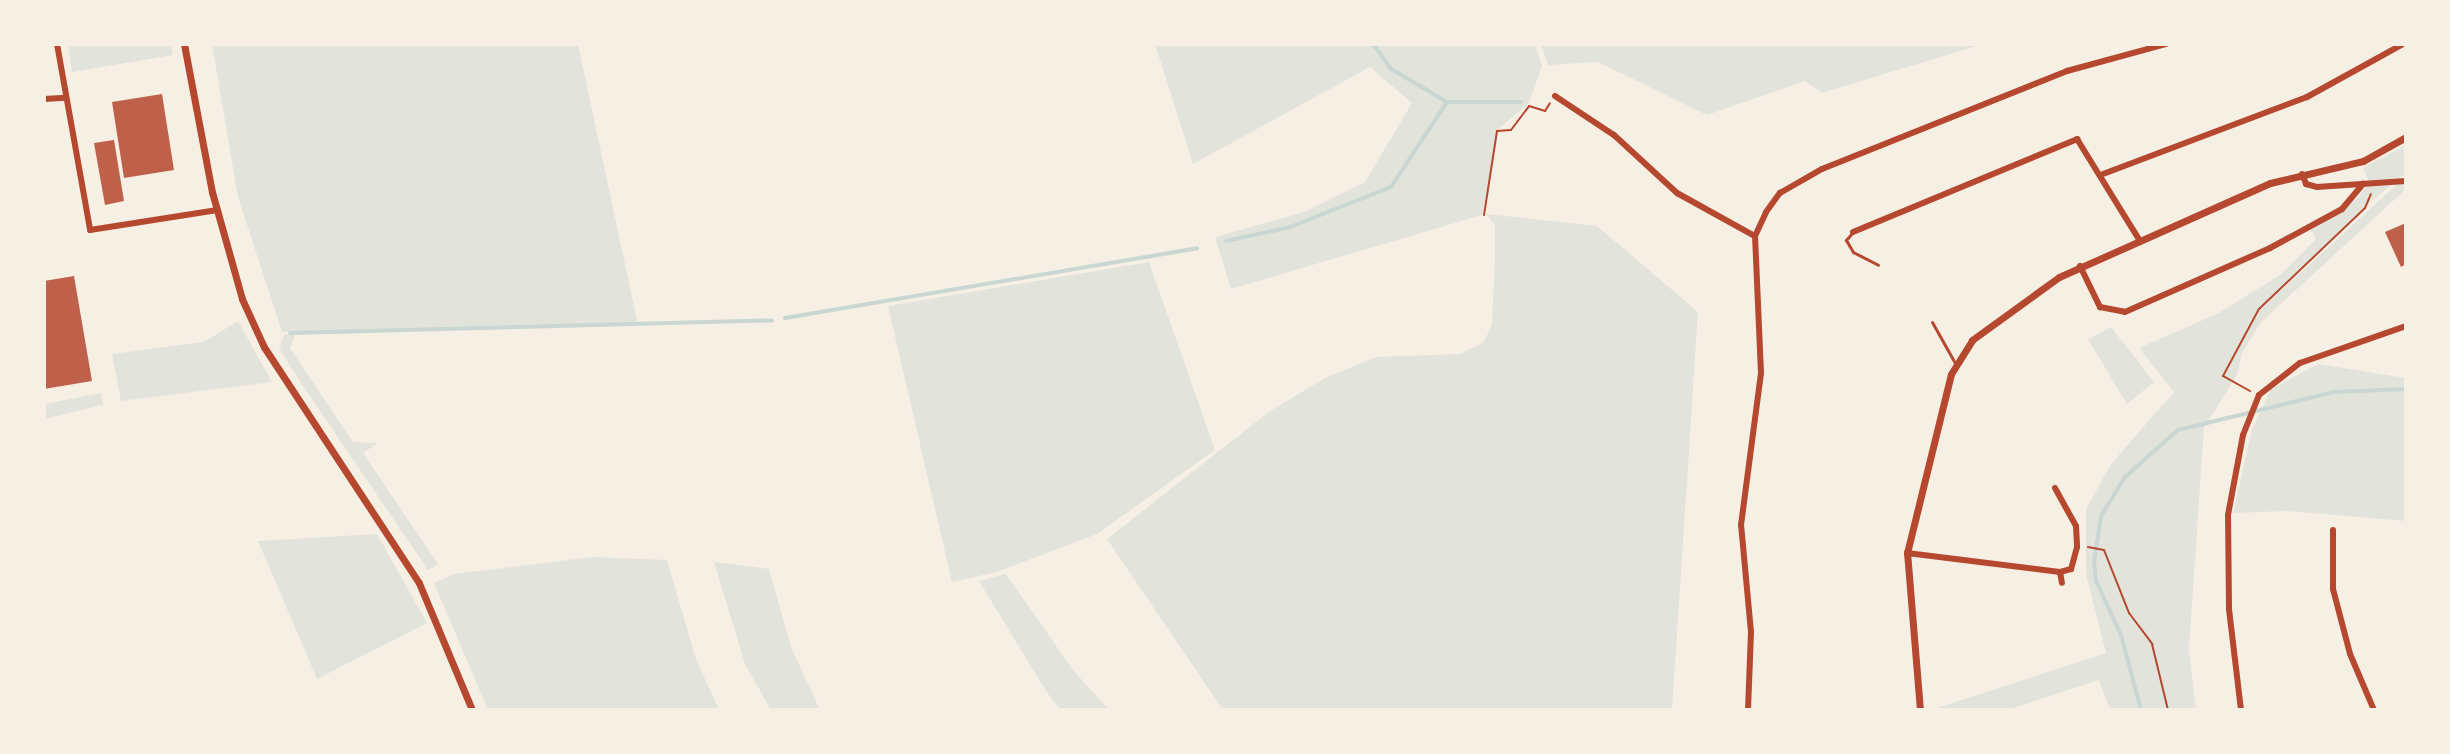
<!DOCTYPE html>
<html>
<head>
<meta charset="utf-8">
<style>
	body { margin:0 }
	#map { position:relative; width:2450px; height:754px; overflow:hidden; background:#f6efe4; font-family:Manrope,sans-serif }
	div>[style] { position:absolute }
	.green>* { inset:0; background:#e2e4dc }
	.stream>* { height:4px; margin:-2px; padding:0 2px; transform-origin:2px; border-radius:2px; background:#c9d6d2 }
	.building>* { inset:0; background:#bf614a }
	.path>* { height:2px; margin:-1px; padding:0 1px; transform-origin:1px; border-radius:1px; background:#b5482f }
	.service>* { height:3px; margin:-1.5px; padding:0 1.5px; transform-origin:1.5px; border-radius:1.5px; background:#b5482f }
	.minor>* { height:6px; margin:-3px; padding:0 3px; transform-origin:3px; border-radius:3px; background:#b5482f }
	.tertiary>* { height:7px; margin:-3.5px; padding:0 3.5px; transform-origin:3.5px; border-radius:3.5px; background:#b5482f }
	span { translate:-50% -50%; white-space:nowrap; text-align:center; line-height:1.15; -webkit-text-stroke:6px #f6efe4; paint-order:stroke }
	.frame { position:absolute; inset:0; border:46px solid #f6efe4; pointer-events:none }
</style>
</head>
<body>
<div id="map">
	<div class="green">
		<div style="clip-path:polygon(68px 44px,171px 44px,173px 55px,72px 72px)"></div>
		<div style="clip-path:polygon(212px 44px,578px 44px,638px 325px,282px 332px,238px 197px)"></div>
		<div style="clip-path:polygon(1155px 44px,1535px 44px,1542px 66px,1529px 103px,1499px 128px,1482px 215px,1231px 289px,1215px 237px,1304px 212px,1365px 182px,1412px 103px,1370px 67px,1193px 164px)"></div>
		<div style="clip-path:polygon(1541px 44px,1983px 44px,1822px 93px,1805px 81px,1707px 115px,1598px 62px,1548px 65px)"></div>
		<div style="clip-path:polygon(2406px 145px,2406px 173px,2364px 207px,2259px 309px,2222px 375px,2260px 310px,2406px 176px,2406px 189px,2260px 323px,2242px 353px,2237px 375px,2204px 428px,2189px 649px,2196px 710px,2110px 710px,2099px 680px,2007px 710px,1931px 710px,2106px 653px,2086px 574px,2086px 509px,2111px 464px,2174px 392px,2139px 348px,2219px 313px,2280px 275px,2316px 239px,2311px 230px,2359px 197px,2369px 182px,2363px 168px)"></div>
		<div style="clip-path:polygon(1486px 214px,1597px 226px,1698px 312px,1672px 710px,1223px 710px,1107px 539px,1270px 411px,1327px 377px,1376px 357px,1460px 354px,1484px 342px,1492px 324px,1495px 258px,1495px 226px)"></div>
		<div style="clip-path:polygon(1149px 262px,1215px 450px,1097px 534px,997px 572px,952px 582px,888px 306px)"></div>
		<div style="clip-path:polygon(238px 321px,272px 382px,121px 401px,112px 354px,204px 342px)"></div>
		<div style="clip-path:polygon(2111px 327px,2154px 382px,2127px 404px,2088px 339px)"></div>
		<div style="clip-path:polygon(284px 335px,295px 335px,290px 348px,353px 442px,378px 443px,363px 453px,438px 564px,428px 570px,301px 383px,279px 348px)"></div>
		<div style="clip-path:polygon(2318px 364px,2406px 378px,2406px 521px,2287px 511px,2233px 513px,2252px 429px,2271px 389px)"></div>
		<div style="clip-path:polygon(101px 393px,103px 405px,44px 419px,44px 404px)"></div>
		<div style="clip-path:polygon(377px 534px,427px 623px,317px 679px,258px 541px)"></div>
		<div style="clip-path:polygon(593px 557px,667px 560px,696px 659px,719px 710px,488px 710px,434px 583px,454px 574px)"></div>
		<div style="clip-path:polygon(714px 562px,769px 569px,791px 647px,820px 710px,771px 710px,745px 664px)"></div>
		<div style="clip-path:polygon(1006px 574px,1073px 670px,1109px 710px,1060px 710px,1046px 691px,979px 581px)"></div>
	</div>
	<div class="stream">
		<div style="left:1373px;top:44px;width:31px;rotate:54deg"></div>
		<div style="left:1391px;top:69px;width:65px;rotate:30.5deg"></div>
		<div style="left:1226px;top:241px;width:66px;rotate:-12.3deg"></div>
		<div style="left:1290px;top:227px;width:109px;rotate:-21.6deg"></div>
		<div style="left:1391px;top:187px;width:102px;rotate:-56.6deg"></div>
		<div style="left:1447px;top:102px;width:74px"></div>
		<div style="left:785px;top:318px;width:418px;rotate:-9.6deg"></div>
		<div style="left:290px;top:333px;width:482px;rotate:-1.5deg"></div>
		<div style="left:2141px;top:710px;width:78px;rotate:-104.9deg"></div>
		<div style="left:2121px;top:635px;width:60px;rotate:-114.8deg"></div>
		<div style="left:2096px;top:581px;width:19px;rotate:-96deg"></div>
		<div style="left:2094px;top:562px;width:47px;rotate:-81.3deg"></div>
		<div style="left:2101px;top:516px;width:46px;rotate:-58.4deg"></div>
		<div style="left:2125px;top:477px;width:71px;rotate:-41.6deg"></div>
		<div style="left:2178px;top:430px;width:161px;rotate:-13.7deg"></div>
		<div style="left:2334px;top:392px;width:72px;rotate:-2.4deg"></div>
	</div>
	<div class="building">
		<div style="clip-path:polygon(162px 94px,174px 170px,124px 178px,112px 102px)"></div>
		<div style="clip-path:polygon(114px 140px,124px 201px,105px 205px,94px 143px)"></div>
		<div style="clip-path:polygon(2406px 223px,2406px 264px,2401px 267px,2385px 232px)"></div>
		<div style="clip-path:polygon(74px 276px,92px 381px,44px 389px,44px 281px)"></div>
	</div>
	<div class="path">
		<div style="left:1484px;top:215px;width:85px;rotate:-81.2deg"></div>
		<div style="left:1497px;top:131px;width:14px;rotate:-4deg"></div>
		<div style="left:1511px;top:130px;width:30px;rotate:-53deg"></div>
		<div style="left:1529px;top:106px;width:17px;rotate:17deg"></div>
		<div style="left:1545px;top:111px;width:9px;rotate:-58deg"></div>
		<div style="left:2250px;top:391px;width:31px;rotate:-151deg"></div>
		<div style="left:2223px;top:376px;width:76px;rotate:-61.8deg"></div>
		<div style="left:2259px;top:309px;width:146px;rotate:-43.6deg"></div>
		<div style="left:2365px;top:208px;width:15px;rotate:-67deg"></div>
		<div style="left:2088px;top:547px;width:16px;rotate:11deg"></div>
		<div style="left:2104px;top:550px;width:68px;rotate:68.4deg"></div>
		<div style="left:2129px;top:613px;width:39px;rotate:53deg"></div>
		<div style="left:2152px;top:644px;width:68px;rotate:76.4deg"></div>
	</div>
	<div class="service">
		<div style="left:1853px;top:232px;width:11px;rotate:131deg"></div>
		<div style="left:1846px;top:240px;width:14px;rotate:60deg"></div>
		<div style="left:1853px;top:252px;width:28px;rotate:27deg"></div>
		<div style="left:1932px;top:322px;width:47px;rotate:60.7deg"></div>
	</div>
	<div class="minor">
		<div style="left:57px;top:44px;width:189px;rotate:79.9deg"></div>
		<div style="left:90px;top:230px;width:129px;rotate:-8.9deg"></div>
		<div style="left:1555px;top:96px;width:71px;rotate:33.5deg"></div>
		<div style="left:1614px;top:135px;width:86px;rotate:42.6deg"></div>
		<div style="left:1677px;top:193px;width:89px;rotate:28.9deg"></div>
		<div style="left:44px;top:99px;width:22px;rotate:-3deg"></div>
		<div style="left:2103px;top:174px;width:218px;rotate:-20.7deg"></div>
		<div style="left:2307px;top:97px;width:110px;rotate:-28.9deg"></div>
		<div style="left:2302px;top:174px;width:11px;rotate:68deg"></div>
		<div style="left:2306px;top:184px;width:11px;rotate:15deg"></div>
		<div style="left:2317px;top:187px;width:89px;rotate:-3.9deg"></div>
		<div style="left:1853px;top:232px;width:243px;rotate:-22.5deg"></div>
		<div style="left:2077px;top:139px;width:120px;rotate:58.3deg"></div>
		<div style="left:2080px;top:266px;width:46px;rotate:64deg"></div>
		<div style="left:2100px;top:307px;width:25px;rotate:11deg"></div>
		<div style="left:2125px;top:312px;width:158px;rotate:-23.8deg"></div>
		<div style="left:2270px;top:248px;width:82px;rotate:-28.4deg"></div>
		<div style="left:2342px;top:209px;width:33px;rotate:-50deg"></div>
		<div style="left:2055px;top:488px;width:43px;rotate:61.1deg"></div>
		<div style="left:2076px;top:526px;width:21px;rotate:87deg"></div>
		<div style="left:2077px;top:547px;width:23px;rotate:105deg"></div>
		<div style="left:2071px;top:569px;width:11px;rotate:165deg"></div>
		<div style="left:2060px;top:572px;width:11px;rotate:80deg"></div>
		<div style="left:2333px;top:530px;width:59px;rotate:90deg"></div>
		<div style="left:2333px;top:589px;width:67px;rotate:75.3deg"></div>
		<div style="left:2350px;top:654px;width:61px;rotate:66.8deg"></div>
		<div style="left:1907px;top:553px;width:154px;rotate:7.1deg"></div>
		<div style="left:1748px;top:710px;width:78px;rotate:-87.8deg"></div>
		<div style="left:1751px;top:632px;width:107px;rotate:-95.3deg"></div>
		<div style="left:1741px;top:525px;width:153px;rotate:-82.5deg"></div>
		<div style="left:1761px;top:373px;width:137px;rotate:-92.5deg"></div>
		<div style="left:1755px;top:236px;width:26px;rotate:-65deg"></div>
		<div style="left:1766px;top:212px;width:24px;rotate:-54deg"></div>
		<div style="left:1780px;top:193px;width:48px;rotate:-29.7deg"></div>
		<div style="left:1822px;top:169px;width:264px;rotate:-21.8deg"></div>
		<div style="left:2067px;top:71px;width:103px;rotate:-15.3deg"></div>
		<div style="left:2241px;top:710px;width:102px;rotate:-96.8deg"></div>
		<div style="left:2229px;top:609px;width:94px;rotate:-90.6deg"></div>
		<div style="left:2228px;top:515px;width:81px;rotate:-79.4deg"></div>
		<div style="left:2243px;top:435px;width:43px;rotate:-68.2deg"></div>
		<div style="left:2259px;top:395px;width:52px;rotate:-38deg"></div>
		<div style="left:2300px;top:363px;width:112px;rotate:-19.2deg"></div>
	</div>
	<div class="tertiary">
		<div style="left:184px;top:44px;width:151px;rotate:79.3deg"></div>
		<div style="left:212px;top:192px;width:111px;rotate:74.3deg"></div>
		<div style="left:242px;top:299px;width:53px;rotate:65.4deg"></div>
		<div style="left:264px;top:347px;width:282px;rotate:56.7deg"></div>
		<div style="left:419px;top:583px;width:138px;rotate:67.3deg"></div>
		<div style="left:1920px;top:710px;width:158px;rotate:-94.7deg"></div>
		<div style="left:1907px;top:553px;width:184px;rotate:-76.2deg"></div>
		<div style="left:1951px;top:374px;width:40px;rotate:-58deg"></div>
		<div style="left:1972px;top:340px;width:107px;rotate:-35.9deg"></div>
		<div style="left:2059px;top:277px;width:231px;rotate:-24deg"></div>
		<div style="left:2270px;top:183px;width:96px;rotate:-13.3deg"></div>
		<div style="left:2363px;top:161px;width:49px;rotate:-29.2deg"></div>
	</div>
	<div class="frame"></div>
</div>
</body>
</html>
